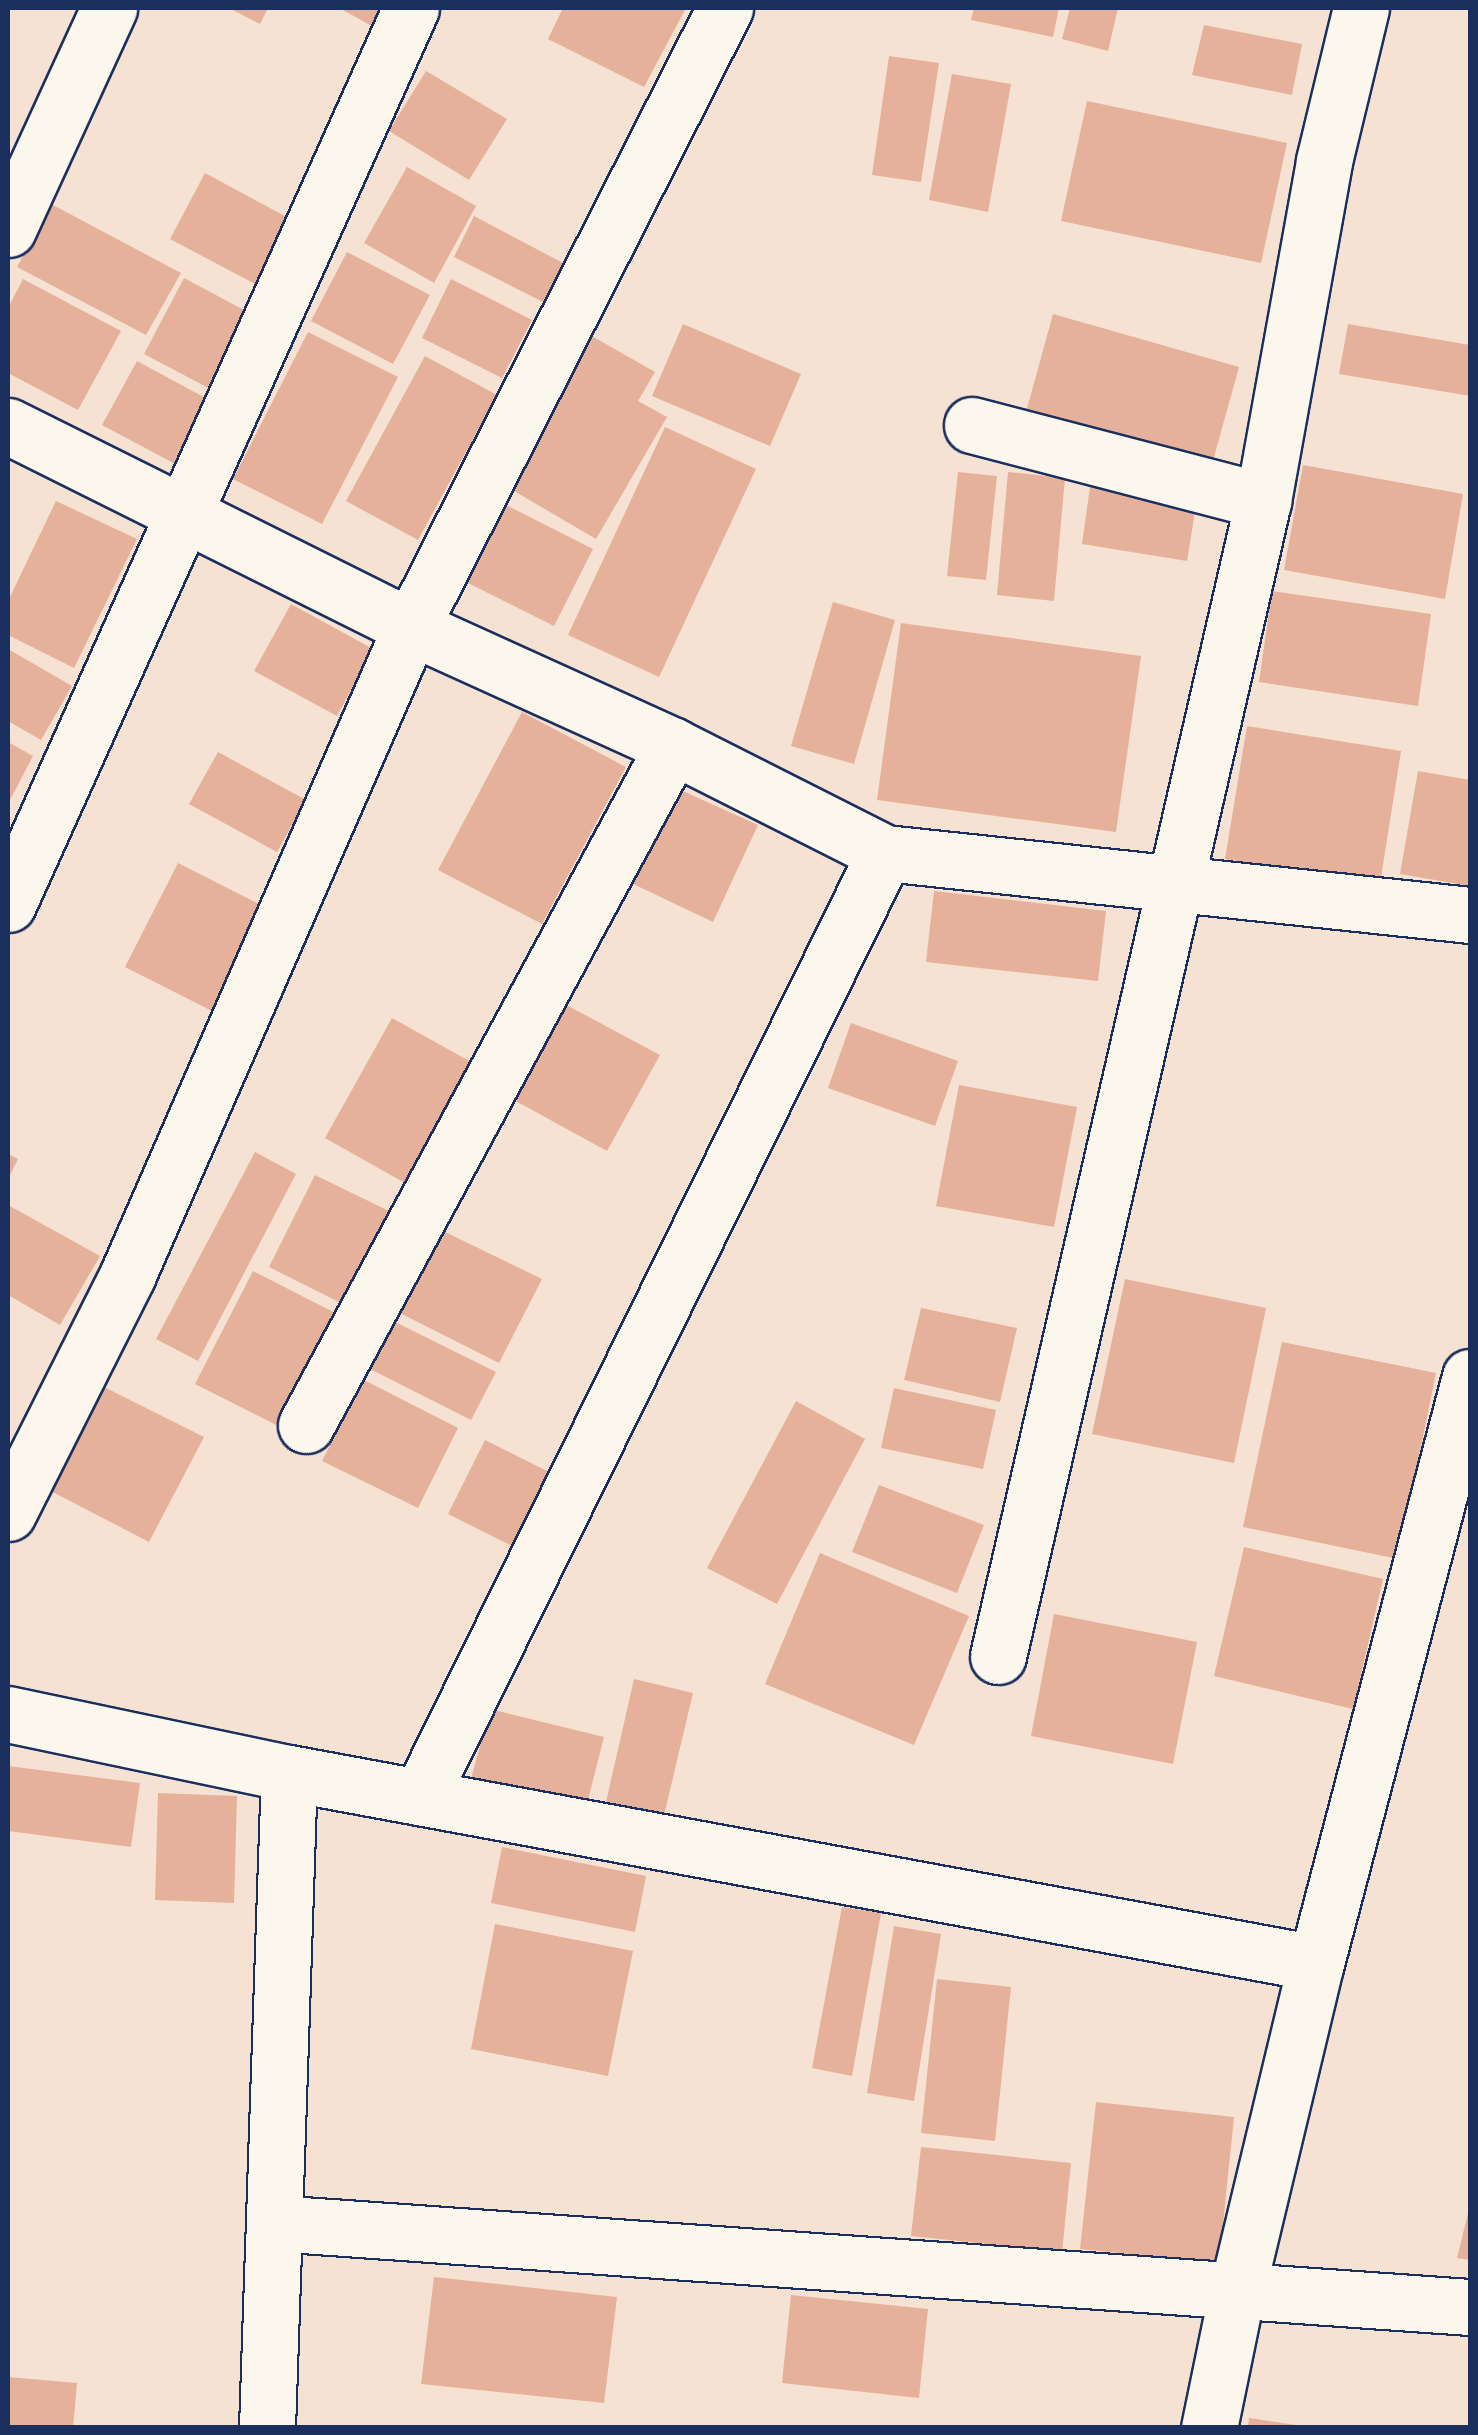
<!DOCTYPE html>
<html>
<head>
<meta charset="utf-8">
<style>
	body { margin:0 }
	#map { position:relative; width:1478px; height:2435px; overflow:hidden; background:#f5e2d3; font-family:Sriracha,sans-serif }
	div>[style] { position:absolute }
	.building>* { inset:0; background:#e6b19a }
	.roads { filter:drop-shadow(2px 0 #1b2f5e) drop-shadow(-2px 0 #1b2f5e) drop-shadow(0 2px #1b2f5e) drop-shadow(0 -2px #1b2f5e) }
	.street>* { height:55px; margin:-27.5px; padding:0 27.5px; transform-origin:27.5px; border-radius:27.5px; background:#fbf7ec }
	span { translate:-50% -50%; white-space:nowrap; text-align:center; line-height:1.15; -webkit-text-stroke:8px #fbf7ec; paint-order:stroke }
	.frame { position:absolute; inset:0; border:10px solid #1b2f5e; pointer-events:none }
</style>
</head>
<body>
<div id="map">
	<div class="building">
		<div style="clip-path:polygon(229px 8px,268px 8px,260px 24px)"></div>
		<div style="clip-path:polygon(339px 8px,382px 8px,372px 26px)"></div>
		<div style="clip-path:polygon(563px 8px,686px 8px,644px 87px,548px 39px)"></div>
		<div style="clip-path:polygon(974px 8px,1059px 8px,1053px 37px,971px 20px)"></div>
		<div style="clip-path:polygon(1070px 8px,1118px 8px,1108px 51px,1062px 39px)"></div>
		<div style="clip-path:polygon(1204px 25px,1302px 44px,1292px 95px,1192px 75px)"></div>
		<div style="clip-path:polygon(889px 56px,939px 63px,921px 182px,872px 175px)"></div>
		<div style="clip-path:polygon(426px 71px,507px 119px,469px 180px,389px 131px)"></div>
		<div style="clip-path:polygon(952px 74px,1011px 84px,988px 212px,929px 200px)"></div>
		<div style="clip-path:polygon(1087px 101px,1287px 143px,1261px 263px,1061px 221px)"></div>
		<div style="clip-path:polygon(407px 167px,476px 206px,434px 283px,364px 243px)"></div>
		<div style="clip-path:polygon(205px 173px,294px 221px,259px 286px,170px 239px)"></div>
		<div style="clip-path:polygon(51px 204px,181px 273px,146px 335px,17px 267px)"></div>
		<div style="clip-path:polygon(474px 216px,563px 263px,543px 302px,454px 257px)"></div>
		<div style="clip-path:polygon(347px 252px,430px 295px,393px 364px,311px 321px)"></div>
		<div style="clip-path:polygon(184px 278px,255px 316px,214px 391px,144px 354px)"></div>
		<div style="clip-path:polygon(23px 279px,121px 331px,78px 410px,8px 373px,8px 308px)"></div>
		<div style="clip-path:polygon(451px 279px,532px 320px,502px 378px,422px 338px)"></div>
		<div style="clip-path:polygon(1053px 314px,1239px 367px,1206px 486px,1020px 434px)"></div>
		<div style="clip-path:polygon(683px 324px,801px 374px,770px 446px,652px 396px)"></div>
		<div style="clip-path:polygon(1348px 324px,1470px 345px,1470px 396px,1339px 374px)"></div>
		<div style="clip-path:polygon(308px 332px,398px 377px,322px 524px,233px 479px)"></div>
		<div style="clip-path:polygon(590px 335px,655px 372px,638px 401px,667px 417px,596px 539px,502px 484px)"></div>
		<div style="clip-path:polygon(425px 356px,497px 395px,418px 540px,346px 501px)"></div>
		<div style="clip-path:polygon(137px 361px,211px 401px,177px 465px,102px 425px)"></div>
		<div style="clip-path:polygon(665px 427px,756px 469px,659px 677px,568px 635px)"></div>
		<div style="clip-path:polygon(1303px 465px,1463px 494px,1445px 599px,1284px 570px)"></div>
		<div style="clip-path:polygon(958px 472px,997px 476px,986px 580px,947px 576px)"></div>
		<div style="clip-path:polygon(1008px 472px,1065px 478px,1054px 601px,997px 595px)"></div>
		<div style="clip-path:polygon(1090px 487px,1196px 505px,1187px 561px,1082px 544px)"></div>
		<div style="clip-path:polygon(56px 501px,137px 539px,74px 668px,8px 635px,8px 601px)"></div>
		<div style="clip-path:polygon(506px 505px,593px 549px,554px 626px,466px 582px)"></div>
		<div style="clip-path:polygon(1272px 591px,1431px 614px,1418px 706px,1259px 682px)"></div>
		<div style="clip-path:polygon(833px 602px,895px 620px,854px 764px,791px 746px)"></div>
		<div style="clip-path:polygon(291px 604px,373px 649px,337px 716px,254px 671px)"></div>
		<div style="clip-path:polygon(901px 623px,1141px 656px,1116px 832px,877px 800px)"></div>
		<div style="clip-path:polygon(8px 649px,72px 686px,41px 740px,8px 721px)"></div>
		<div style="clip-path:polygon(522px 712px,626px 767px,542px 924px,438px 870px)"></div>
		<div style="clip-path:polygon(1247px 726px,1401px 751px,1380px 884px,1225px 859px)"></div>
		<div style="clip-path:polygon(8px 742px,33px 756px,8px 804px)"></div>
		<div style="clip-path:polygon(218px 752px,306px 800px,277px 852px,189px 804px)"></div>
		<div style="clip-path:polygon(1418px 771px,1470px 780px,1470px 886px,1400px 874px)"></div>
		<div style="clip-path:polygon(674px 787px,758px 825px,713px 922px,629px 882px)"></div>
		<div style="clip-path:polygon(178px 863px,271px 910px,218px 1014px,125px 967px)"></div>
		<div style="clip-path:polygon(934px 891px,1106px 911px,1098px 981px,926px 962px)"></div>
		<div style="clip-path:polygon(557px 1000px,660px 1055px,607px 1151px,505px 1095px)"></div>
		<div style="clip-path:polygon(392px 1018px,480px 1067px,412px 1187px,325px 1138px)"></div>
		<div style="clip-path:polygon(851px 1023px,958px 1061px,935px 1126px,828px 1088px)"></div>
		<div style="clip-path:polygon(959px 1085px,1077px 1107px,1054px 1227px,936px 1206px)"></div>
		<div style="clip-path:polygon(255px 1152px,296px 1174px,198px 1361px,156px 1339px)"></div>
		<div style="clip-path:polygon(8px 1154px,18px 1159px,8px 1179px)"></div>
		<div style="clip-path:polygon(315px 1175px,391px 1212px,345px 1305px,269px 1267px)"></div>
		<div style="clip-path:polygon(8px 1205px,100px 1256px,60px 1325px,8px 1295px)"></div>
		<div style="clip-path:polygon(437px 1228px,542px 1279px,499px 1363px,394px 1310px)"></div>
		<div style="clip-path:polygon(253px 1271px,351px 1321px,294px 1434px,195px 1384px)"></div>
		<div style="clip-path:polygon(1125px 1279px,1266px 1308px,1234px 1463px,1092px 1434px)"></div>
		<div style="clip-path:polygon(921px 1308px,1017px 1328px,1000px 1402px,904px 1380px)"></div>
		<div style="clip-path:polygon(391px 1320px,496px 1372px,471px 1420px,366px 1367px)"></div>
		<div style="clip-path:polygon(1282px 1342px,1436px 1373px,1398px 1559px,1243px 1527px)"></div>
		<div style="clip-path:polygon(364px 1380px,458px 1428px,418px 1508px,322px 1461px)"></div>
		<div style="clip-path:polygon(98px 1384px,204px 1437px,149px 1542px,45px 1488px)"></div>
		<div style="clip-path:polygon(894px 1388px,996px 1410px,983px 1469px,881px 1448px)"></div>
		<div style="clip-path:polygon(796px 1401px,865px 1439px,777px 1604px,707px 1568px)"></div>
		<div style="clip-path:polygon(485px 1440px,559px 1477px,522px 1551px,448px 1514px)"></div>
		<div style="clip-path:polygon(879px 1485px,984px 1525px,957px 1593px,852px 1552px)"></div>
		<div style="clip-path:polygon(1244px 1547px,1383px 1579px,1353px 1709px,1214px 1676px)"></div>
		<div style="clip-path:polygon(820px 1553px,969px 1616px,914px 1745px,765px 1684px)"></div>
		<div style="clip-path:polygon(1054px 1614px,1197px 1642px,1173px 1764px,1031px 1736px)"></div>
		<div style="clip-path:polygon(634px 1679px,693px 1693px,662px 1824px,604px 1811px)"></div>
		<div style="clip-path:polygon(490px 1709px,604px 1737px,586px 1808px,471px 1779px)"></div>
		<div style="clip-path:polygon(8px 1766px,140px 1783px,131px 1847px,8px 1831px)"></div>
		<div style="clip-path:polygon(158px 1793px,237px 1796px,234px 1903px,155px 1900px)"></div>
		<div style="clip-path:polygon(502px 1847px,646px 1876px,635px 1932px,491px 1903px)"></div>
		<div style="clip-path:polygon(842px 1907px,881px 1913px,852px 2076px,812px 2068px)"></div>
		<div style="clip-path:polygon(495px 1924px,633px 1951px,608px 2076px,471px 2049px)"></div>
		<div style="clip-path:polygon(894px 1926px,941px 1934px,914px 2101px,867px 2093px)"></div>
		<div style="clip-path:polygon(937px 1979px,1011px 1987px,995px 2141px,921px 2133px)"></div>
		<div style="clip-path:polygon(1096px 2102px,1234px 2117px,1219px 2263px,1080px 2249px)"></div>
		<div style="clip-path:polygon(921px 2147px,1071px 2163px,1062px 2252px,911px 2236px)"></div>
		<div style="clip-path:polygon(1470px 2205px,1470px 2260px,1457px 2258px)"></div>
		<div style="clip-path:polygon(434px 2277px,617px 2297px,604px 2403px,421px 2384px)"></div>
		<div style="clip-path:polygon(791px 2295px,928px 2309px,919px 2398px,782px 2383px)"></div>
		<div style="clip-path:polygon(8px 2377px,77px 2383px,73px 2428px,8px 2428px)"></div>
		<div style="clip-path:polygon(1249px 2418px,1296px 2425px,1296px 2428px,1248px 2428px)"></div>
	</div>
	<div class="roads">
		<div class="street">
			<div style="left:8px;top:229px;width:243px;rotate:-65.4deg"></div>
			<div style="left:972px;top:425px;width:301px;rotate:14.6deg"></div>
			<div style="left:8px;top:426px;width:450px;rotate:26.5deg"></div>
			<div style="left:411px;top:627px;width:288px;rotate:24.4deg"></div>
			<div style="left:673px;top:746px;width:237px;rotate:26.8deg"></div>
			<div style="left:885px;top:853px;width:588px;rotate:6.05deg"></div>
			<div style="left:8px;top:904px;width:982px;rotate:-65.78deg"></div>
			<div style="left:306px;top:1425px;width:772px;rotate:-61.61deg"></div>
			<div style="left:8px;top:1513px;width:267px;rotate:-63.3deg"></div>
			<div style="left:128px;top:1274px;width:706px;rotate:-66.38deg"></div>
			<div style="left:411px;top:627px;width:694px;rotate:-63.1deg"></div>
			<div style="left:998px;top:1656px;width:1185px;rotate:-77.08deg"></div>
			<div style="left:1263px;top:501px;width:345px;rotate:-79.8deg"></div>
			<div style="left:1324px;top:161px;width:157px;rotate:-76.4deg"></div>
			<div style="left:8px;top:1714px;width:287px;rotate:11.9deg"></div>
			<div style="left:289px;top:1773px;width:1044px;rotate:10.48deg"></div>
			<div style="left:420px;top:1797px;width:1052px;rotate:-63.78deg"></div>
			<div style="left:274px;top:2223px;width:1199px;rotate:4.02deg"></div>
			<div style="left:267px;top:2428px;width:655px;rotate:-88.08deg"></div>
			<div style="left:1209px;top:2428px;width:140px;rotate:-78.4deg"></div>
			<div style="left:1237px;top:2291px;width:337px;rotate:-76.5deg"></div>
			<div style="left:1316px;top:1963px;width:606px;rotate:-75.28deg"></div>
		</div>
	</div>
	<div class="frame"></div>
</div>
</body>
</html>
